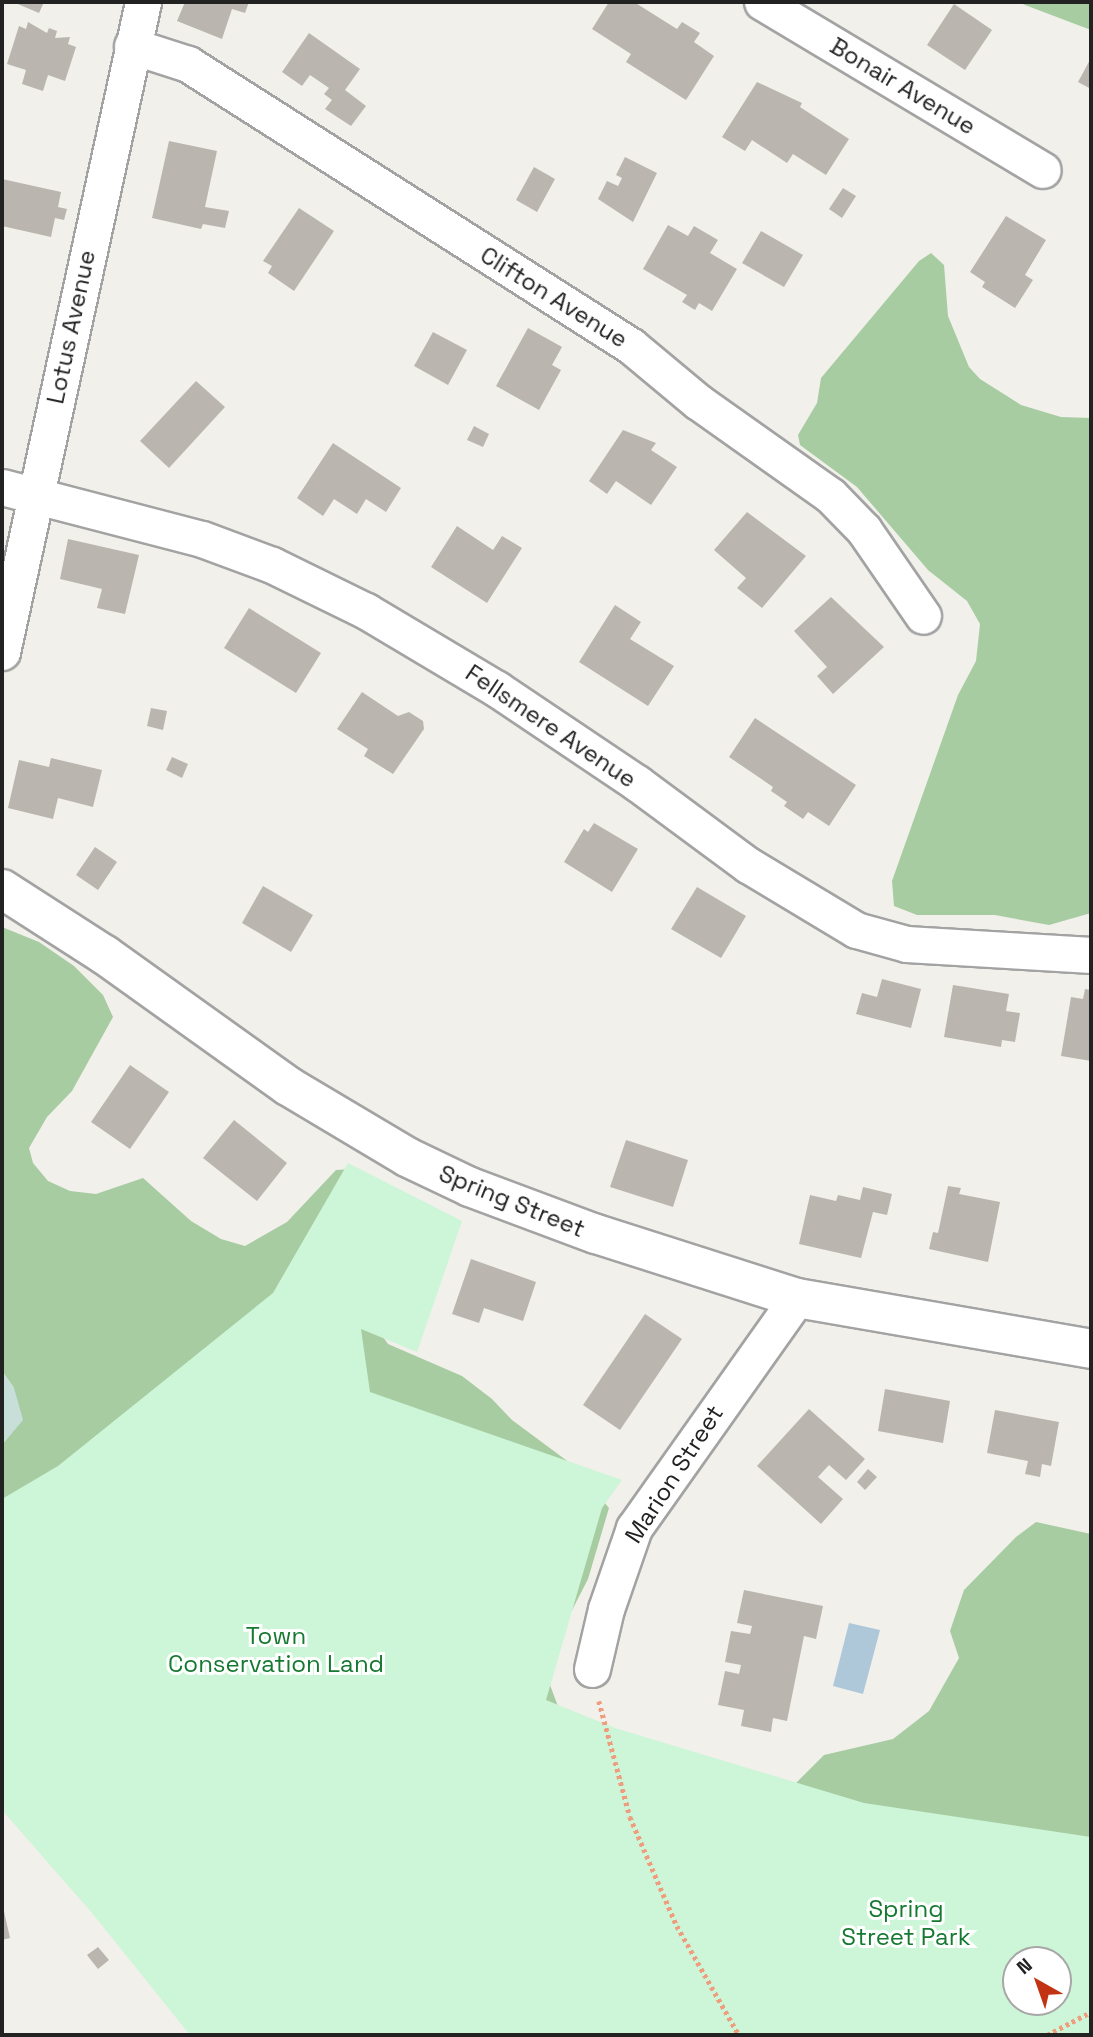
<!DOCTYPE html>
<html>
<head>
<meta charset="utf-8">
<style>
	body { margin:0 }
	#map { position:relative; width:1093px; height:2037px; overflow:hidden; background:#f1f0ea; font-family:"Space Grotesk",sans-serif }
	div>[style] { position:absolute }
	.forest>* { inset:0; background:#a7cca2 }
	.wetland>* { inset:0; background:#c8ded8 }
	.park>* { inset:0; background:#ccf6d7 }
	.water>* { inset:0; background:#aec8da }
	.building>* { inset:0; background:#bab6af }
	.path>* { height:4.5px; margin-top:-2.25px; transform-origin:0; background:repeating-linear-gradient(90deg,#ee9e7e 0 3.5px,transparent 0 7px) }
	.roads { filter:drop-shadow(2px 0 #a3a3a3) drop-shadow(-2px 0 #a3a3a3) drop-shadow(0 2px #a3a3a3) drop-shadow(0 -2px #a3a3a3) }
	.minor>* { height:35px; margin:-17.5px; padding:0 17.5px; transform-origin:17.5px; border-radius:17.5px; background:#fff }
	.tertiary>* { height:38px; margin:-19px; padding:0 19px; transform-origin:19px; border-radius:19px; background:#fff }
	span { translate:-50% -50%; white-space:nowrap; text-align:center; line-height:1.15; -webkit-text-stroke:6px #fff; paint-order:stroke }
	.street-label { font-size:24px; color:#222 }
	.park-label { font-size:24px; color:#167931 }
	.frame { position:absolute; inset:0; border:4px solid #222; pointer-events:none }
	.north { position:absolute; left:1002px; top:1946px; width:70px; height:70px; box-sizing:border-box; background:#fff; border:2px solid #a7a7a7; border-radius:50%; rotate:320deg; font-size:19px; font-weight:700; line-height:28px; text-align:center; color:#222 }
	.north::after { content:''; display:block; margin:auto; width:24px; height:32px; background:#c13312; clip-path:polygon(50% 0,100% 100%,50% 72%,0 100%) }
</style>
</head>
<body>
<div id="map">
	<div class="forest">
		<div style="clip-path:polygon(1019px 2px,1091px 2px,1091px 30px,1025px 5px)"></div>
		<div style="clip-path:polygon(931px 253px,944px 265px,948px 316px,969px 367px,980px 379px,1021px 405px,1061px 417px,1091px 418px,1091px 913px,1049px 925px,995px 915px,917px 915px,894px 906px,892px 881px,958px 695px,976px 661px,980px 624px,967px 601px,928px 570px,857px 487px,800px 445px,798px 435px,817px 403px,821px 378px,919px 261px)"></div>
		<div style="clip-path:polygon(evenodd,2px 927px,39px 942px,74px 966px,103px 995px,113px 1017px,72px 1091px,47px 1117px,29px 1148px,33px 1163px,48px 1181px,70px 1191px,96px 1194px,143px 1178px,191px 1221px,221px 1239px,245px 1246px,287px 1222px,336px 1170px,353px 1169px,398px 1191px,378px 1330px,388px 1344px,462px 1376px,492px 1399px,512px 1420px,574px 1466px,609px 1508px,588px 1579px,568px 1618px,550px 1685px,559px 1709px,790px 1789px,824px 1755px,893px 1739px,929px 1711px,959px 1658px,950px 1631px,964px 1590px,1016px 1537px,1036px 1522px,1091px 1534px,1091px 2035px,204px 2035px,2px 1805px,2px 1445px,14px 1388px,2px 1371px,2px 927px,1016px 1960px,1058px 1960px,1058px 2002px,1016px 2002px,1016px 1960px)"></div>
	</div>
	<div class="wetland">
		<div style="clip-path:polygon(2px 1371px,14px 1388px,23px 1420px,2px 1445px)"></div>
	</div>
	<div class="park">
		<div style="clip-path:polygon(evenodd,348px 1163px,462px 1221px,417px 1352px,361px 1329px,370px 1392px,622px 1480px,602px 1508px,546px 1700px,615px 1728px,864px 1803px,1091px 1837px,1091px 2035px,190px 2035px,92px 1913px,2px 1810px,2px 1499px,58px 1466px,273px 1293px,348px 1163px,1016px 1960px,1058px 1960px,1058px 2002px,1016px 2002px,1016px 1960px)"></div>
	</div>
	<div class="water">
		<div style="clip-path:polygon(849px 1623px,880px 1630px,863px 1694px,833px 1686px)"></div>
	</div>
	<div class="building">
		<div style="clip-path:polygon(13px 2px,44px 2px,39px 13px)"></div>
		<div style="clip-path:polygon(185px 2px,249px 2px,245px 13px,232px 9px,222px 39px,177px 21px)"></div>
		<div style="clip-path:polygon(609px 2px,634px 2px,677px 29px,682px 22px,700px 33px,694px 42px,714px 56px,686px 100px,626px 62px,631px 54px,592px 29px)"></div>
		<div style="clip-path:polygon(954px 4px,992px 30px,965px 70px,927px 45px)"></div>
		<div style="clip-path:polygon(28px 22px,47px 33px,49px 28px,57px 31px,55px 38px,70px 37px,68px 44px,76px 47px,65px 81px,48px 75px,43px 91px,22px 84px,26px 70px,7px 64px,19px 26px,26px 29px)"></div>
		<div style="clip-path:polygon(309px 33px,360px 69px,345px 90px,366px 106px,351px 126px,325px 109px,332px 100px,324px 94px,329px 88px,310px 75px,302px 86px,282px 72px)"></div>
		<div style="clip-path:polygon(1091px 58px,1091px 89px,1078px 82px)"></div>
		<div style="clip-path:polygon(757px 82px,802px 103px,800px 107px,849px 139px,826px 175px,793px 154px,787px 163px,752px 140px,745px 151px,722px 137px)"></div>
		<div style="clip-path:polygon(169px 141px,217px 151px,205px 207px,229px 211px,225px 228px,203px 224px,201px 229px,152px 218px)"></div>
		<div style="clip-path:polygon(625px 157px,657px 173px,633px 222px,598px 199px,607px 181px,618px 186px,622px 178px,616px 175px)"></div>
		<div style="clip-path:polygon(534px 167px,555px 179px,537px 212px,516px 200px)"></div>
		<div style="clip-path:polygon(2px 179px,61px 192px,58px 207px,67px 209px,64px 220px,55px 218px,51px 237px,2px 226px)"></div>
		<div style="clip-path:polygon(843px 188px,856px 196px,842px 218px,829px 209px)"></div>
		<div style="clip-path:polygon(299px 208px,334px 231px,294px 291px,268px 273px,272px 266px,263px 261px)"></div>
		<div style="clip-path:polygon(1006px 216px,1046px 240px,1025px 275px,1033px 280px,1015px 308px,982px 287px,985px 282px,970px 272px)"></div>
		<div style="clip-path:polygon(668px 225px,688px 236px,694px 226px,718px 240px,710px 253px,737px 269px,712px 311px,699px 303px,695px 310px,682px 302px,687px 295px,643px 269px)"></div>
		<div style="clip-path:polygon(761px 231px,803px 255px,784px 287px,742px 263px)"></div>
		<div style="clip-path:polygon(528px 328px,562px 347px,552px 365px,561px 370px,539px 410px,496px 386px)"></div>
		<div style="clip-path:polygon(433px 332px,467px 350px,448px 385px,414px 366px)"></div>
		<div style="clip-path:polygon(196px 381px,225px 407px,169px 468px,140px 441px)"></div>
		<div style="clip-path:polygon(474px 426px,489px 434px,483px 447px,467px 440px)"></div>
		<div style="clip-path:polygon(623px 430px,656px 443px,651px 450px,677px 467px,651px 505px,616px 481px,607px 494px,589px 481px)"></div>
		<div style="clip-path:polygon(333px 443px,401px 488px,386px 512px,366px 499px,357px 514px,334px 499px,323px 516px,297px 498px)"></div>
		<div style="clip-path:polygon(747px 512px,806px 556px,762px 608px,737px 588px,746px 578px,714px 550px)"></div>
		<div style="clip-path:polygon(457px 526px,493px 550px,502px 536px,522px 548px,487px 603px,431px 567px)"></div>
		<div style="clip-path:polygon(68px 539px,139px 555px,125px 614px,97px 608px,102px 589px,60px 579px)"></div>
		<div style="clip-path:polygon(831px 597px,884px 647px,833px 694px,817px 676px,827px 667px,794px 631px)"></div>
		<div style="clip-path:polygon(615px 605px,641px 622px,630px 639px,674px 666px,648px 706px,579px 662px)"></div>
		<div style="clip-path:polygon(249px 608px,321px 653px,296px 693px,224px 648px)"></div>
		<div style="clip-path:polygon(362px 692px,398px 716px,409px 712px,423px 721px,424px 729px,393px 774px,364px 756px,368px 749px,337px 729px)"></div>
		<div style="clip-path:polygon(151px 708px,167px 711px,163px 730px,147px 726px)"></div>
		<div style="clip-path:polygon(755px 718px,856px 785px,829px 826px,808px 812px,803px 819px,784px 806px,787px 802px,771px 791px,773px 787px,729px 757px)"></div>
		<div style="clip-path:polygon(172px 757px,188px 764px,182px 778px,166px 770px)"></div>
		<div style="clip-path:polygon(51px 758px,102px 770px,93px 807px,58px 798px,53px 819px,8px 808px,19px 760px,49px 767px)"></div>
		<div style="clip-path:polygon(594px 823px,638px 849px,612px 892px,564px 862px,584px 829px,588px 832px)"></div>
		<div style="clip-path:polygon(95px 847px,117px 862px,98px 890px,76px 875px)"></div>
		<div style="clip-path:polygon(263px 886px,313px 915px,291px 952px,242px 923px)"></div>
		<div style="clip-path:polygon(697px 887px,746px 916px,721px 958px,671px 929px)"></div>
		<div style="clip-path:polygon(882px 979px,921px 989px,911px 1028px,856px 1014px,862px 993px,877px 997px)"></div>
		<div style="clip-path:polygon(953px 985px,1009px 994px,1006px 1011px,1020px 1013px,1015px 1042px,1002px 1040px,1001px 1047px,944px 1037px)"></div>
		<div style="clip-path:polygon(1085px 989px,1091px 990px,1091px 1061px,1061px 1056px,1071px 997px,1083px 999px)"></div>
		<div style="clip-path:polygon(130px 1065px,169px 1092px,130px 1149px,91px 1122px)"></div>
		<div style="clip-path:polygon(234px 1120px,287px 1163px,257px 1201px,203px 1158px)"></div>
		<div style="clip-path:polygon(626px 1140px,688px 1160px,673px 1207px,610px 1187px)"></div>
		<div style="clip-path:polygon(948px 1186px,961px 1188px,959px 1194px,1000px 1202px,988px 1262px,929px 1249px,933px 1232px,938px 1233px)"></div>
		<div style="clip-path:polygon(863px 1187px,892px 1194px,887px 1215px,873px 1212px,861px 1258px,799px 1244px,810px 1195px,836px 1201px,838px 1195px,860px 1200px)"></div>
		<div style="clip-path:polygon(471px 1259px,536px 1282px,523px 1321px,484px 1308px,479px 1323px,452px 1314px)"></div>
		<div style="clip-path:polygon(645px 1314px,682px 1339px,620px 1430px,583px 1405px)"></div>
		<div style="clip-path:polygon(885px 1389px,950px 1401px,943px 1443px,878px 1431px)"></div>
		<div style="clip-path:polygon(809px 1409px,865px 1459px,846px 1480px,829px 1465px,818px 1477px,843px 1499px,821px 1524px,757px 1466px)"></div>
		<div style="clip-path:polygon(995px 1410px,1059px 1422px,1051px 1466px,1042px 1464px,1040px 1477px,1025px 1474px,1028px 1461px,987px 1453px)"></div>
		<div style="clip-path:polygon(868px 1469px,877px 1477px,865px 1490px,857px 1482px)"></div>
		<div style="clip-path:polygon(744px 1590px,823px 1606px,816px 1639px,804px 1636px,787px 1721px,773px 1718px,771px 1732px,741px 1726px,744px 1710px,718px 1705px,725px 1671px,739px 1674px,741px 1665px,725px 1662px,731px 1631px,750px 1634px,752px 1626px,737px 1623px)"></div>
		<div style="clip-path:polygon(3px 1907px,10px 1938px,2px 1940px,2px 1908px)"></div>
		<div style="clip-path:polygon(98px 1947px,109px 1960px,98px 1969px,87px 1955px)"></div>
	</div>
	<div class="path">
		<div style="left:599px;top:1701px;width:120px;rotate:75deg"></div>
		<div style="left:630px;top:1817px;width:119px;rotate:66.7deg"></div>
		<div style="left:677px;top:1926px;width:125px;rotate:60.4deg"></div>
		<div style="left:1047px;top:2035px;width:50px;rotate:-27.6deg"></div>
	</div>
	<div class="roads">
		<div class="minor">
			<div style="left:762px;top:2px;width:327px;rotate:30.9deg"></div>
			<div style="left:132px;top:46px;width:59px;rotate:17.8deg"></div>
			<div style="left:188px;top:64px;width:525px;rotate:32.48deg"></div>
			<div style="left:631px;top:346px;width:86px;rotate:39.8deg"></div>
			<div style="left:697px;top:401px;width:163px;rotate:35.3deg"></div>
			<div style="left:830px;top:495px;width:49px;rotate:45.8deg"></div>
			<div style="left:864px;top:530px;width:104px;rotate:55.5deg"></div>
			<div style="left:2px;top:487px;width:207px;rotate:14.6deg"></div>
			<div style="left:202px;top:539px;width:75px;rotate:20.4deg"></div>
			<div style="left:272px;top:565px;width:105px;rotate:26.1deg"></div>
			<div style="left:366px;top:611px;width:152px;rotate:30.8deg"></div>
			<div style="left:497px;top:689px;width:169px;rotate:33.9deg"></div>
			<div style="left:637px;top:783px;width:138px;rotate:36.5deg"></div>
			<div style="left:748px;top:865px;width:126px;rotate:31deg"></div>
			<div style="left:856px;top:930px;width:53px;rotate:15.4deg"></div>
			<div style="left:907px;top:944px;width:184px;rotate:3.4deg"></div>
			<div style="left:2px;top:652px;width:665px;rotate:-77.76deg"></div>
			<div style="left:592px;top:1669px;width:62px;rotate:-76.9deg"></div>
			<div style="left:606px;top:1609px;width:86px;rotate:-70.9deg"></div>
			<div style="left:634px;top:1528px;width:282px;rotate:-54.7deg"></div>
		</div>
		<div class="tertiary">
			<div style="left:2px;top:889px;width:122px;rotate:32.7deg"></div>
			<div style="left:105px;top:955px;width:225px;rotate:35.6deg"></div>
			<div style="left:288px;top:1086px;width:139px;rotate:30.8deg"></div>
			<div style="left:407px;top:1157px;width:70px;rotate:25.5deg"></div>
			<div style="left:470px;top:1187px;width:134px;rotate:20.5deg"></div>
			<div style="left:596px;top:1234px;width:211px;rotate:17.7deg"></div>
			<div style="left:797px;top:1298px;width:298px;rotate:9.8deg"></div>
		</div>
	</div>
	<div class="street-label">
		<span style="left:903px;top:86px;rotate:31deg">Bonair Avenue</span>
		<span style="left:554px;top:297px;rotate:32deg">Clifton Avenue</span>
		<span style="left:71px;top:327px;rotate:-78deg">Lotus Avenue</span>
		<span style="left:551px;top:726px;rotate:34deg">Fellsmere Avenue</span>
		<span style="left:512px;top:1201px;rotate:22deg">Spring Street</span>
		<span style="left:674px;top:1474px;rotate:-57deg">Marion Street</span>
	</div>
	<div class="park-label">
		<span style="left:276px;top:1650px">Town<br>Conservation Land</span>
		<span style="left:906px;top:1923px">Spring<br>Street Park</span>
	</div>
	<div class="frame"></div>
	<div class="north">N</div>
</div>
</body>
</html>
